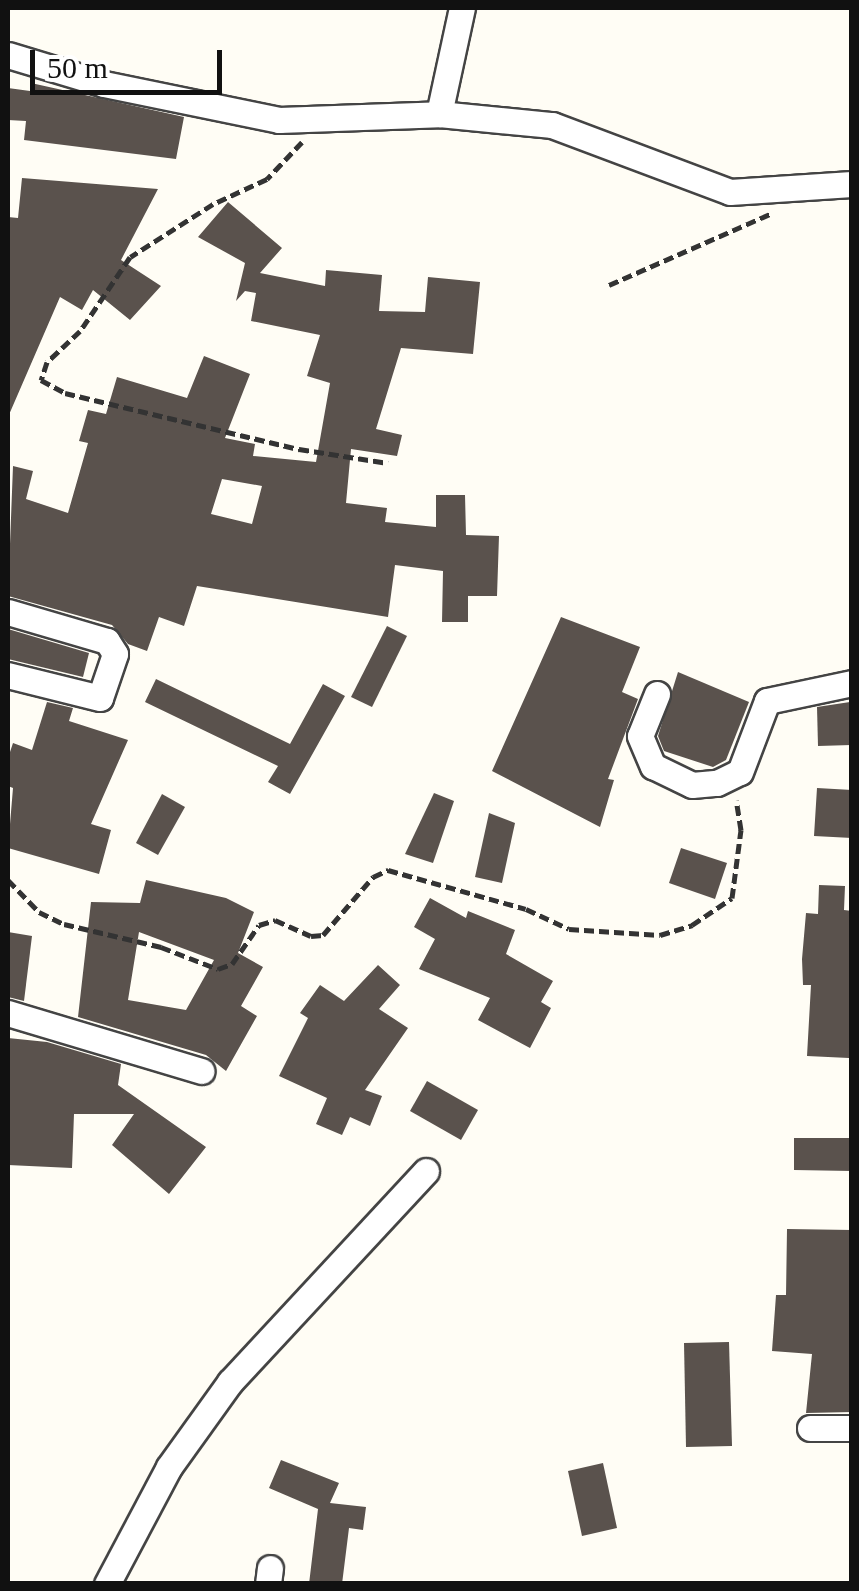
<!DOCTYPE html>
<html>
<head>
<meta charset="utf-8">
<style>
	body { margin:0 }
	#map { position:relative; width:859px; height:1591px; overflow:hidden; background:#fffdf5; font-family:"Times New Roman",serif }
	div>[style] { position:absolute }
	.building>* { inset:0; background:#5a524d }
	.path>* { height:5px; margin-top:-2.5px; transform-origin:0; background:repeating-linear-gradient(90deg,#333 0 10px,transparent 0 15px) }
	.roads { filter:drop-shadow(2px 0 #444) drop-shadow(-2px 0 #444) drop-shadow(0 2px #444) drop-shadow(0 -2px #444) }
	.minor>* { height:25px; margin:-12.5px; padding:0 12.5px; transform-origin:12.5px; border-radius:12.5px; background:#fff }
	span { translate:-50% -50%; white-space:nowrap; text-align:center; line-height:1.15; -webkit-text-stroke:10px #fff; paint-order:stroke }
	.frame { position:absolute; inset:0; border:10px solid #111; pointer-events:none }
	.scale { position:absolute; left:30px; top:50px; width:192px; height:45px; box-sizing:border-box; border:5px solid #111; border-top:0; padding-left:12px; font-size:30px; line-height:35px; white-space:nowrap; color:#111; -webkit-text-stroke:8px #fff; paint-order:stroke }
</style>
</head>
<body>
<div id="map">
	<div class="building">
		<div style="clip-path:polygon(31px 83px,184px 117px,176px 159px,24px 140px,26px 121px,8px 120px,8px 88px,30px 91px)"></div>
		<div style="clip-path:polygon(22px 178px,158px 189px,121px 260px,161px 286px,130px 320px,93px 290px,82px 310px,60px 297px,8px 417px,8px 217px,18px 218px)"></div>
		<div style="clip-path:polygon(evenodd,228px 202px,282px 248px,260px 273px,325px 286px,326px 270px,382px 275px,379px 311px,425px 312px,428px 277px,480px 282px,473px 354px,401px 348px,376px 429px,402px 435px,397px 456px,351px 449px,346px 503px,387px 508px,385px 522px,436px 527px,436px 495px,465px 495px,466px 535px,499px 536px,497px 596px,468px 596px,468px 622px,442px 622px,443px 571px,395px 565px,388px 617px,197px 586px,184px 626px,159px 617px,147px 651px,128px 644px,112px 625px,8px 596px,13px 466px,33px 471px,26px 499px,68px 513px,88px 443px,79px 441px,88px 410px,106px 414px,117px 377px,187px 398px,204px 356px,250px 374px,225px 438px,255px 444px,253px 456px,316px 462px,330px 383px,307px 376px,320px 335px,251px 321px,256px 293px,245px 291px,236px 301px,245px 263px,198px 237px,228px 202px,222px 479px,262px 486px,252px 524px,211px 514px,222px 479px)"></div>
		<div style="clip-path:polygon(561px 617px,640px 647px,622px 692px,638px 699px,608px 779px,614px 780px,600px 827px,492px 771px)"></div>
		<div style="clip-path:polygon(387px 626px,407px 636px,372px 707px,351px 697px)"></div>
		<div style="clip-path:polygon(8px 629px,89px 653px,83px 677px,8px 659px)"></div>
		<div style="clip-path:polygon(678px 672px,749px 702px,726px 760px,713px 767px,664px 751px,658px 736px)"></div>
		<div style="clip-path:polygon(156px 679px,290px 744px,323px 684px,345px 696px,290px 794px,268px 782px,278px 766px,145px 702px)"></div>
		<div style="clip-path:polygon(47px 702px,73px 708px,69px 721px,128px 740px,91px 824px,111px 830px,99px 874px,8px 848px,13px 788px,8px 786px,8px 758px,13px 743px,32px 750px)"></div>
		<div style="clip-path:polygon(850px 702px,851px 745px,818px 746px,817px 707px)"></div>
		<div style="clip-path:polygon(817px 788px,852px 790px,852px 838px,814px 836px)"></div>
		<div style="clip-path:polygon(434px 793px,454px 801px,433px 863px,405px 854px)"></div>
		<div style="clip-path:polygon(162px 794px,185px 807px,158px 855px,136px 843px)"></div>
		<div style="clip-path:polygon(489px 813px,515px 823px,502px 883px,475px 877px)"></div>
		<div style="clip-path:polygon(681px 848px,727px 863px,715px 899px,669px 883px)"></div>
		<div style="clip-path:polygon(evenodd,146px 880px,226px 898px,254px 912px,238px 953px,263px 967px,241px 1006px,257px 1016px,226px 1071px,206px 1055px,78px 1017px,91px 902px,140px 903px,146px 880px,139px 932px,214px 960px,186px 1010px,128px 1000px,139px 932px)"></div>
		<div style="clip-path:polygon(819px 885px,845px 886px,844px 910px,852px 911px,849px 1058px,807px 1056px,811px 985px,803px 985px,802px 959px,806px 913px,818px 914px)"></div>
		<div style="clip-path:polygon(430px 898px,466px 918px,468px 911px,515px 930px,506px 954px,553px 981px,541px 1002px,551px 1008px,530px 1048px,478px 1020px,490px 998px,419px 969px,435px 939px,414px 927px)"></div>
		<div style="clip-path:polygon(8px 932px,32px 936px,24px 1001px,8px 997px)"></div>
		<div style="clip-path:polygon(378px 965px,400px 985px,379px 1009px,408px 1028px,365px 1090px,382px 1096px,370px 1126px,350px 1117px,342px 1135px,316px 1124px,327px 1098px,279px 1076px,308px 1018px,300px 1013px,320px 985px,344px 1001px)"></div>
		<div style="clip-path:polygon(8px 1038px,47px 1042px,121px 1064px,118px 1085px,206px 1147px,169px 1194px,112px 1145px,134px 1114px,74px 1114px,72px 1168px,8px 1165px)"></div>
		<div style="clip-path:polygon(427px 1081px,478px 1110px,461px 1140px,410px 1111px)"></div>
		<div style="clip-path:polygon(794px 1138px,852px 1138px,852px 1171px,794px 1170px)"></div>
		<div style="clip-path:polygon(787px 1229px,852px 1230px,852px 1412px,806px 1413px,812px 1354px,772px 1351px,776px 1295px,786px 1295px)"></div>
		<div style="clip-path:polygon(729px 1342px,732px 1446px,686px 1447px,684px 1343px)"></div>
		<div style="clip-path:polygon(281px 1460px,339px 1483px,330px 1503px,366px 1507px,363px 1530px,349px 1528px,342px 1584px,309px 1584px,318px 1509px,269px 1488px)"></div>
		<div style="clip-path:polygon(603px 1463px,617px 1528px,582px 1536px,568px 1471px)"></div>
	</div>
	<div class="path">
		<div style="left:302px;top:142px;width:51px;rotate:133.4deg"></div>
		<div style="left:267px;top:179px;width:60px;rotate:155.2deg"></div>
		<div style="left:213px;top:204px;width:98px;rotate:147.4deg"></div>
		<div style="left:130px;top:257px;width:89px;rotate:124deg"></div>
		<div style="left:80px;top:331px;width:45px;rotate:136.8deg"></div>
		<div style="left:47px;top:362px;width:19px;rotate:108deg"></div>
		<div style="left:41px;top:380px;width:27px;rotate:28deg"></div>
		<div style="left:65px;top:393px;width:241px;rotate:13.5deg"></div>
		<div style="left:299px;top:449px;width:90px;rotate:8.9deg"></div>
		<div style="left:609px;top:285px;width:176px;rotate:-23.8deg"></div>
		<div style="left:8px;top:880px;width:45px;rotate:45.9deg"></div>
		<div style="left:39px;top:912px;width:28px;rotate:26deg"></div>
		<div style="left:64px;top:924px;width:100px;rotate:13.3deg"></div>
		<div style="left:161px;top:947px;width:61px;rotate:21.1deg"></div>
		<div style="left:218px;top:969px;width:15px;rotate:-20deg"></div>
		<div style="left:232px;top:964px;width:47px;rotate:-55.3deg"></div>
		<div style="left:259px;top:925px;width:17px;rotate:-17deg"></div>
		<div style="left:275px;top:920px;width:39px;rotate:24deg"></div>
		<div style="left:311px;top:936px;width:12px;rotate:-5deg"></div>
		<div style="left:323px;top:935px;width:77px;rotate:-49.2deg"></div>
		<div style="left:373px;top:877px;width:17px;rotate:-25deg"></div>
		<div style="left:388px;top:870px;width:143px;rotate:15.8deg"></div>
		<div style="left:526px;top:909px;width:47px;rotate:24.9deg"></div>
		<div style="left:569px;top:929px;width:91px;rotate:3.8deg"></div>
		<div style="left:660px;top:935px;width:34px;rotate:-17deg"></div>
		<div style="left:692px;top:925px;width:48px;rotate:-34deg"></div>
		<div style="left:732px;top:898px;width:69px;rotate:-82.5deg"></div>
		<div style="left:741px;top:830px;width:30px;rotate:-99deg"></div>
	</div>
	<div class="roads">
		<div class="minor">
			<div style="left:8px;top:55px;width:100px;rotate:16.8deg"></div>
			<div style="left:104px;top:84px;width:179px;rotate:11.6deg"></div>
			<div style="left:279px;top:120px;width:160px;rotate:-2.1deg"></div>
			<div style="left:439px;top:114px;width:114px;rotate:5.6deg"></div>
			<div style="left:552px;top:125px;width:190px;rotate:20.6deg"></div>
			<div style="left:730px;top:192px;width:122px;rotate:-3.8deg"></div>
			<div style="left:439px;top:114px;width:108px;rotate:-77.8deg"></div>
			<div style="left:8px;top:612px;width:103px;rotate:16.3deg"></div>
			<div style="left:107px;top:641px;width:15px;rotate:58deg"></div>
			<div style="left:115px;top:654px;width:46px;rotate:108.8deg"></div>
			<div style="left:100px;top:698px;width:95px;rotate:-166deg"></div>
			<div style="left:657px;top:694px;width:45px;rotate:112deg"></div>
			<div style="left:640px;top:736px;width:33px;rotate:67deg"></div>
			<div style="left:653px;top:766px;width:43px;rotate:26deg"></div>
			<div style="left:692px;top:785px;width:25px;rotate:-5deg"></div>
			<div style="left:717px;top:783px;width:25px;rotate:-26deg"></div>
			<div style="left:740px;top:772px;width:76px;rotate:-69.2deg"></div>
			<div style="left:767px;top:701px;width:87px;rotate:-12deg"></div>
			<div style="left:8px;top:1013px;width:202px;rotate:16.7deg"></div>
			<div style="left:810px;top:1428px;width:42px"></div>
			<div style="left:107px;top:1584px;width:132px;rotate:-62.1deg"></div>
			<div style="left:169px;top:1467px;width:105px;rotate:-54.3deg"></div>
			<div style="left:230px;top:1382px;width:288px;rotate:-47.1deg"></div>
			<div style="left:268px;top:1584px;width:16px;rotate:-83deg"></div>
		</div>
	</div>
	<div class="frame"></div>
	<div class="scale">50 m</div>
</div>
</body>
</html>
